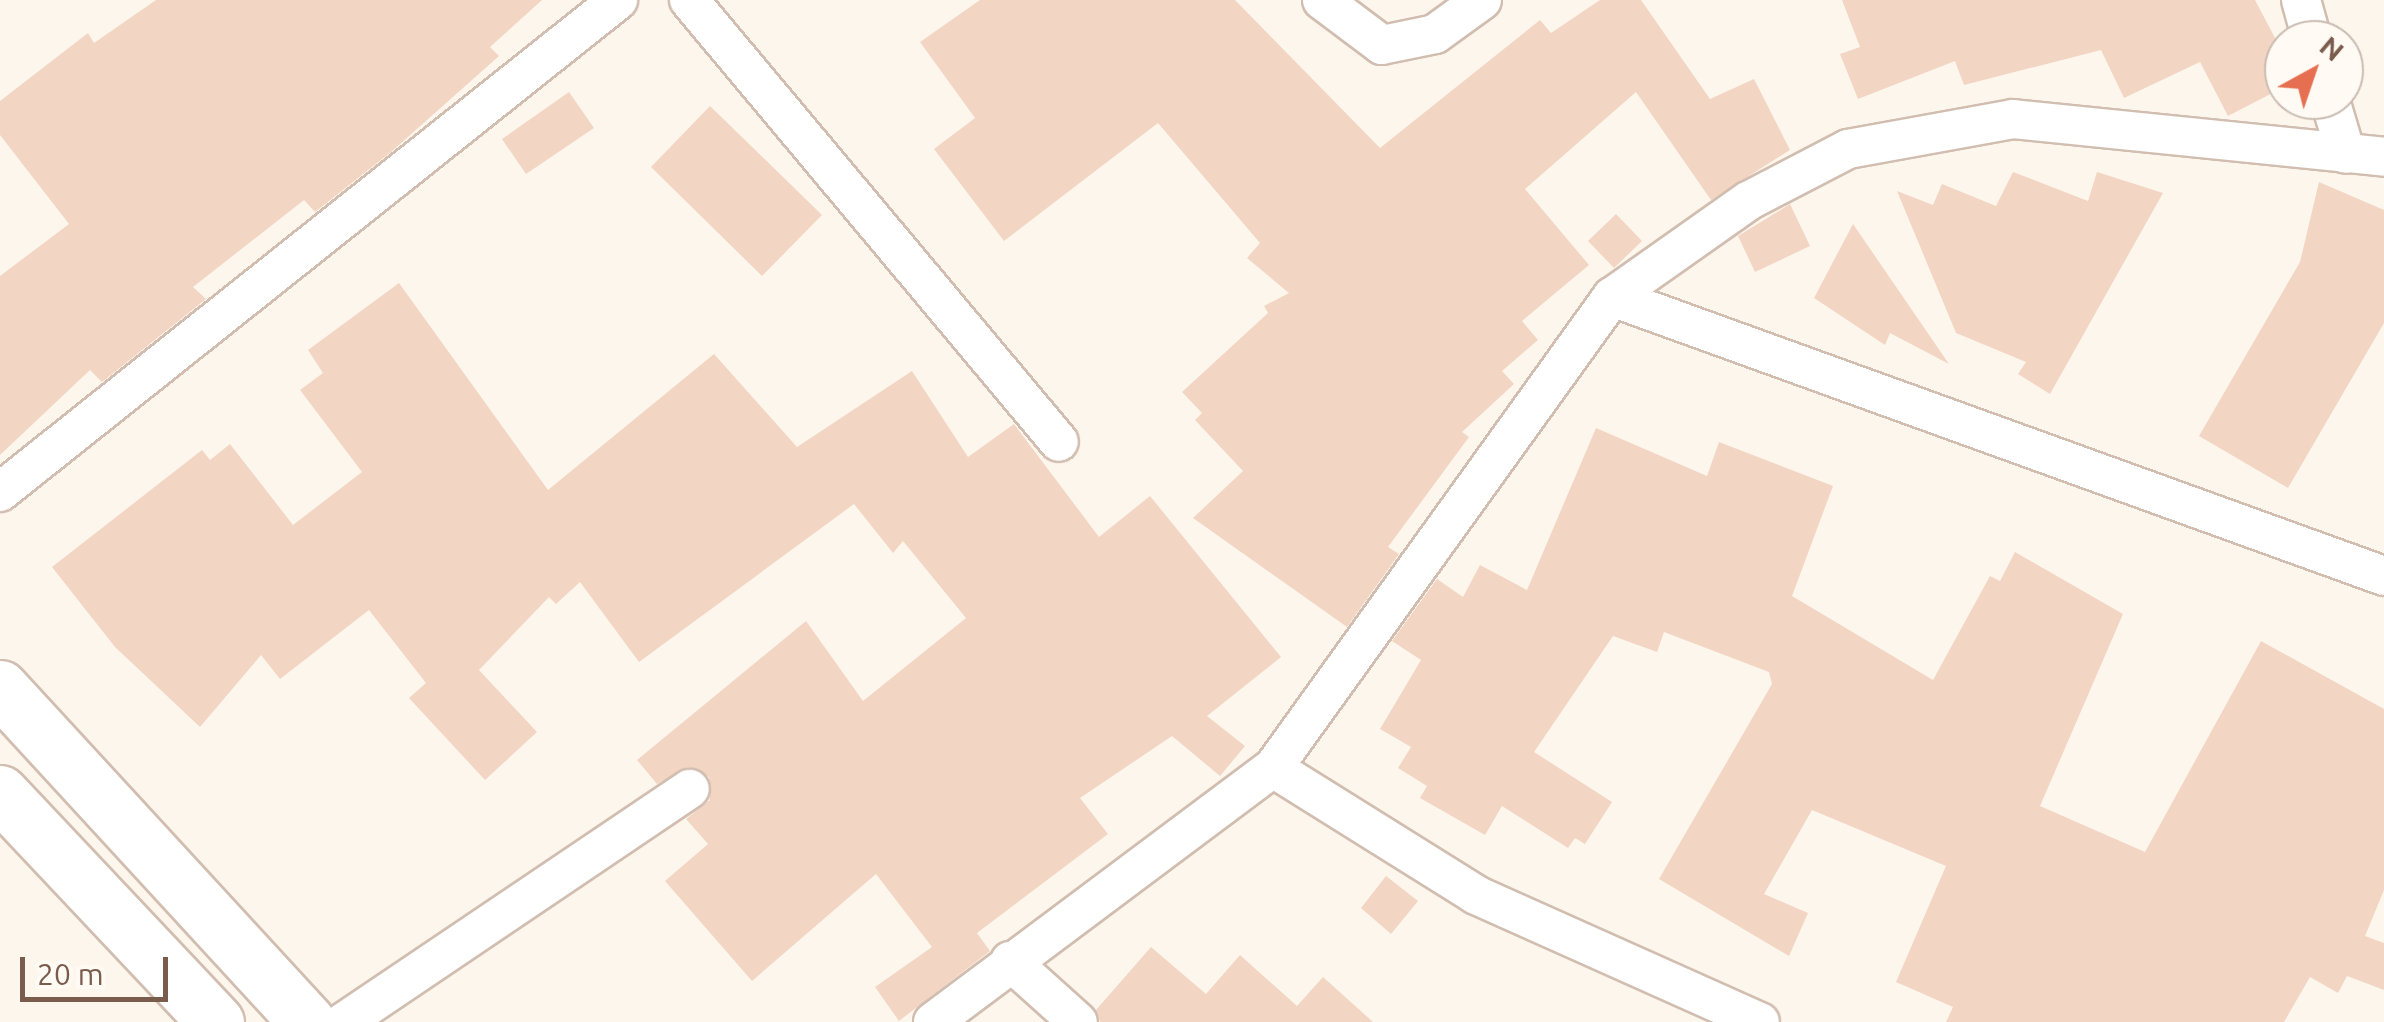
<!DOCTYPE html>
<html>
<head>
<meta charset="utf-8">
<style>
	body { margin:0 }
	#map { position:relative; width:2384px; height:1022px; overflow:hidden; background:#fdf6ec; font-family:Ubuntu,sans-serif }
	div>[style] { position:absolute }
	.building>* { inset:0; background:#f3d5c3 }
	.roads { filter:drop-shadow(2px 0 #d1beb0) drop-shadow(-2px 0 #d1beb0) drop-shadow(0 2px #d1beb0) drop-shadow(0 -2px #d1beb0) }
	.minor>* { height:38px; margin:-19px; padding:0 19px; transform-origin:19px; border-radius:19px; background:#fff }
	.secondary>* { height:55px; margin:-27.5px; padding:0 27.5px; transform-origin:27.5px; border-radius:27.5px; background:#fff }
	span { translate:-50% -50%; white-space:nowrap; text-align:center; line-height:1.15; -webkit-text-stroke:10px #fffaf3; paint-order:stroke }
	.north { position:absolute; left:2264px; top:20px; width:100px; height:100px; box-sizing:border-box; background:#fffaf3; border:2px solid #cabbb1; border-radius:50%; rotate:40deg; font-size:28px; font-weight:700; line-height:40px; text-align:center; color:#7a5c4d }
	.north::after { content:''; display:block; margin:auto; width:35px; height:45px; background:#e76f51; clip-path:polygon(50% 0,100% 100%,50% 72%,0 100%) }
	.scale { position:absolute; left:20px; top:957px; width:148px; height:45px; box-sizing:border-box; border:5px solid #7a5c4d; border-top:0; padding-left:12px; font-size:30px; line-height:35px; white-space:nowrap; color:#7a5c4d; -webkit-text-stroke:8px #fffaf3; paint-order:stroke }
</style>
</head>
<body>
<div id="map">
	<div class="building">
		<div style="clip-path:polygon(156px 0,542px 0,490px 47px,499px 56px,391px 152px,315px 212px,304px 200px,193px 287px,206px 299px,102px 382px,90px 370px,0 455px,0 276px,69px 224px,0 135px,0 101px,88px 33px,94px 43px)"></div>
		<div style="clip-path:polygon(980px 0,1235px 0,1380px 148px,1540px 20px,1551px 33px,1600px 0,1641px 0,1710px 99px,1754px 79px,1790px 150px,1711px 200px,1636px 92px,1525px 189px,1589px 265px,1522px 321px,1538px 340px,1502px 371px,1514px 384px,1462px 432px,1469px 437px,1388px 547px,1399px 554px,1347px 627px,1193px 518px,1243px 471px,1195px 420px,1202px 413px,1182px 392px,1268px 313px,1264px 306px,1289px 293px,1247px 258px,1260px 243px,1158px 123px,1004px 241px,934px 149px,975px 118px,920px 42px)"></div>
		<div style="clip-path:polygon(1842px 0,2255px 0,2284px 55px,2284px 87px,2228px 116px,2200px 62px,2124px 98px,2101px 50px,1964px 85px,1955px 61px,1858px 99px,1840px 54px,1860px 47px)"></div>
		<div style="clip-path:polygon(569px 92px,594px 128px,526px 174px,502px 139px)"></div>
		<div style="clip-path:polygon(710px 106px,822px 215px,762px 276px,651px 167px)"></div>
		<div style="clip-path:polygon(2013px 172px,2088px 201px,2097px 172px,2163px 193px,2050px 394px,2018px 374px,2026px 362px,1956px 333px,1897px 191px,1933px 205px,1942px 184px,1996px 206px)"></div>
		<div style="clip-path:polygon(2319px 182px,2384px 210px,2384px 323px,2288px 488px,2199px 436px,2300px 262px)"></div>
		<div style="clip-path:polygon(1790px 204px,1810px 246px,1755px 272px,1738px 236px)"></div>
		<div style="clip-path:polygon(1616px 214px,1642px 241px,1614px 268px,1588px 241px)"></div>
		<div style="clip-path:polygon(1853px 224px,1949px 364px,1890px 333px,1885px 345px,1814px 298px)"></div>
		<div style="clip-path:polygon(399px 283px,548px 490px,714px 354px,797px 447px,912px 371px,968px 457px,1014px 424px,1099px 537px,1150px 496px,1281px 657px,1207px 716px,1245px 746px,1220px 776px,1172px 736px,1080px 798px,1108px 834px,977px 933px,990px 951px,899px 1021px,875px 987px,932px 947px,876px 874px,752px 981px,665px 881px,708px 844px,686px 819px,710px 800px,709px 777px,688px 767px,657px 784px,637px 760px,806px 621px,863px 701px,966px 618px,903px 541px,893px 553px,854px 504px,639px 662px,580px 582px,556px 604px,549px 597px,479px 670px,537px 732px,485px 780px,409px 698px,426px 683px,369px 610px,280px 679px,261px 655px,200px 727px,115px 647px,52px 567px,202px 450px,210px 460px,230px 444px,293px 525px,362px 472px,300px 390px,323px 373px,308px 350px)"></div>
		<div style="clip-path:polygon(1596px 428px,1707px 476px,1719px 442px,1833px 486px,1792px 596px,1933px 680px,1990px 576px,2000px 581px,2015px 552px,2123px 614px,2040px 806px,2145px 852px,2261px 641px,2384px 709px,2384px 890px,2365px 936px,2384px 943px,2384px 990px,2347px 976px,2338px 993px,2310px 977px,2284px 1022px,1946px 1022px,1953px 1007px,1896px 982px,1946px 866px,1812px 810px,1764px 894px,1808px 913px,1789px 956px,1659px 879px,1772px 684px,1769px 672px,1664px 632px,1657px 652px,1613px 636px,1534px 752px,1612px 802px,1585px 844px,1575px 838px,1568px 848px,1502px 806px,1485px 835px,1420px 798px,1427px 786px,1398px 768px,1411px 747px,1380px 729px,1421px 660px,1392px 641px,1437px 579px,1463px 597px,1480px 565px,1527px 590px)"></div>
		<div style="clip-path:polygon(1386px 876px,1418px 901px,1391px 934px,1361px 908px)"></div>
		<div style="clip-path:polygon(1151px 947px,1206px 994px,1240px 955px,1297px 1006px,1323px 977px,1373px 1022px,1100px 1022px,1096px 1010px)"></div>
	</div>
	<div class="roads">
		<div class="minor">
			<div style="left:689px;top:0;width:576px;rotate:50.07deg"></div>
			<div style="left:1322px;top:0;width:75px;rotate:36.9deg"></div>
			<div style="left:1382px;top:45px;width:54px;rotate:-11.7deg"></div>
			<div style="left:1435px;top:34px;width:58px;rotate:-35.9deg"></div>
			<div style="left:2301px;top:0;width:41px;rotate:74.6deg"></div>
			<div style="left:2330px;top:100px;width:56px;rotate:73.5deg"></div>
			<div style="left:1612px;top:297px;width:821px;rotate:19.87deg"></div>
			<div style="left:0;top:492px;width:790px;rotate:-38.52deg"></div>
			<div style="left:1273px;top:768px;width:239px;rotate:32deg"></div>
			<div style="left:1476px;top:895px;width:311px;rotate:24.1deg"></div>
			<div style="left:1010px;top:961px;width:91px;rotate:41.9deg"></div>
			<div style="left:344px;top:1022px;width:417px;rotate:-34deg"></div>
			<div style="left:933px;top:1022px;width:424px;rotate:-36.8deg"></div>
			<div style="left:1273px;top:768px;width:580px;rotate:-54.26deg"></div>
			<div style="left:1612px;top:297px;width:166px;rotate:-35.2deg"></div>
			<div style="left:1748px;top:201px;width:113px;rotate:-27.5deg"></div>
			<div style="left:1848px;top:149px;width:168px;rotate:-10.3deg"></div>
			<div style="left:2013px;top:119px;width:373px;rotate:5.8deg"></div>
		</div>
		<div class="secondary">
			<div style="left:0;top:688px;width:454px;rotate:47.4deg"></div>
			<div style="left:0;top:793px;width:315px;rotate:46.7deg"></div>
		</div>
	</div>
	<div class="north">N</div>
	<div class="scale">20 m</div>
</div>
</body>
</html>
